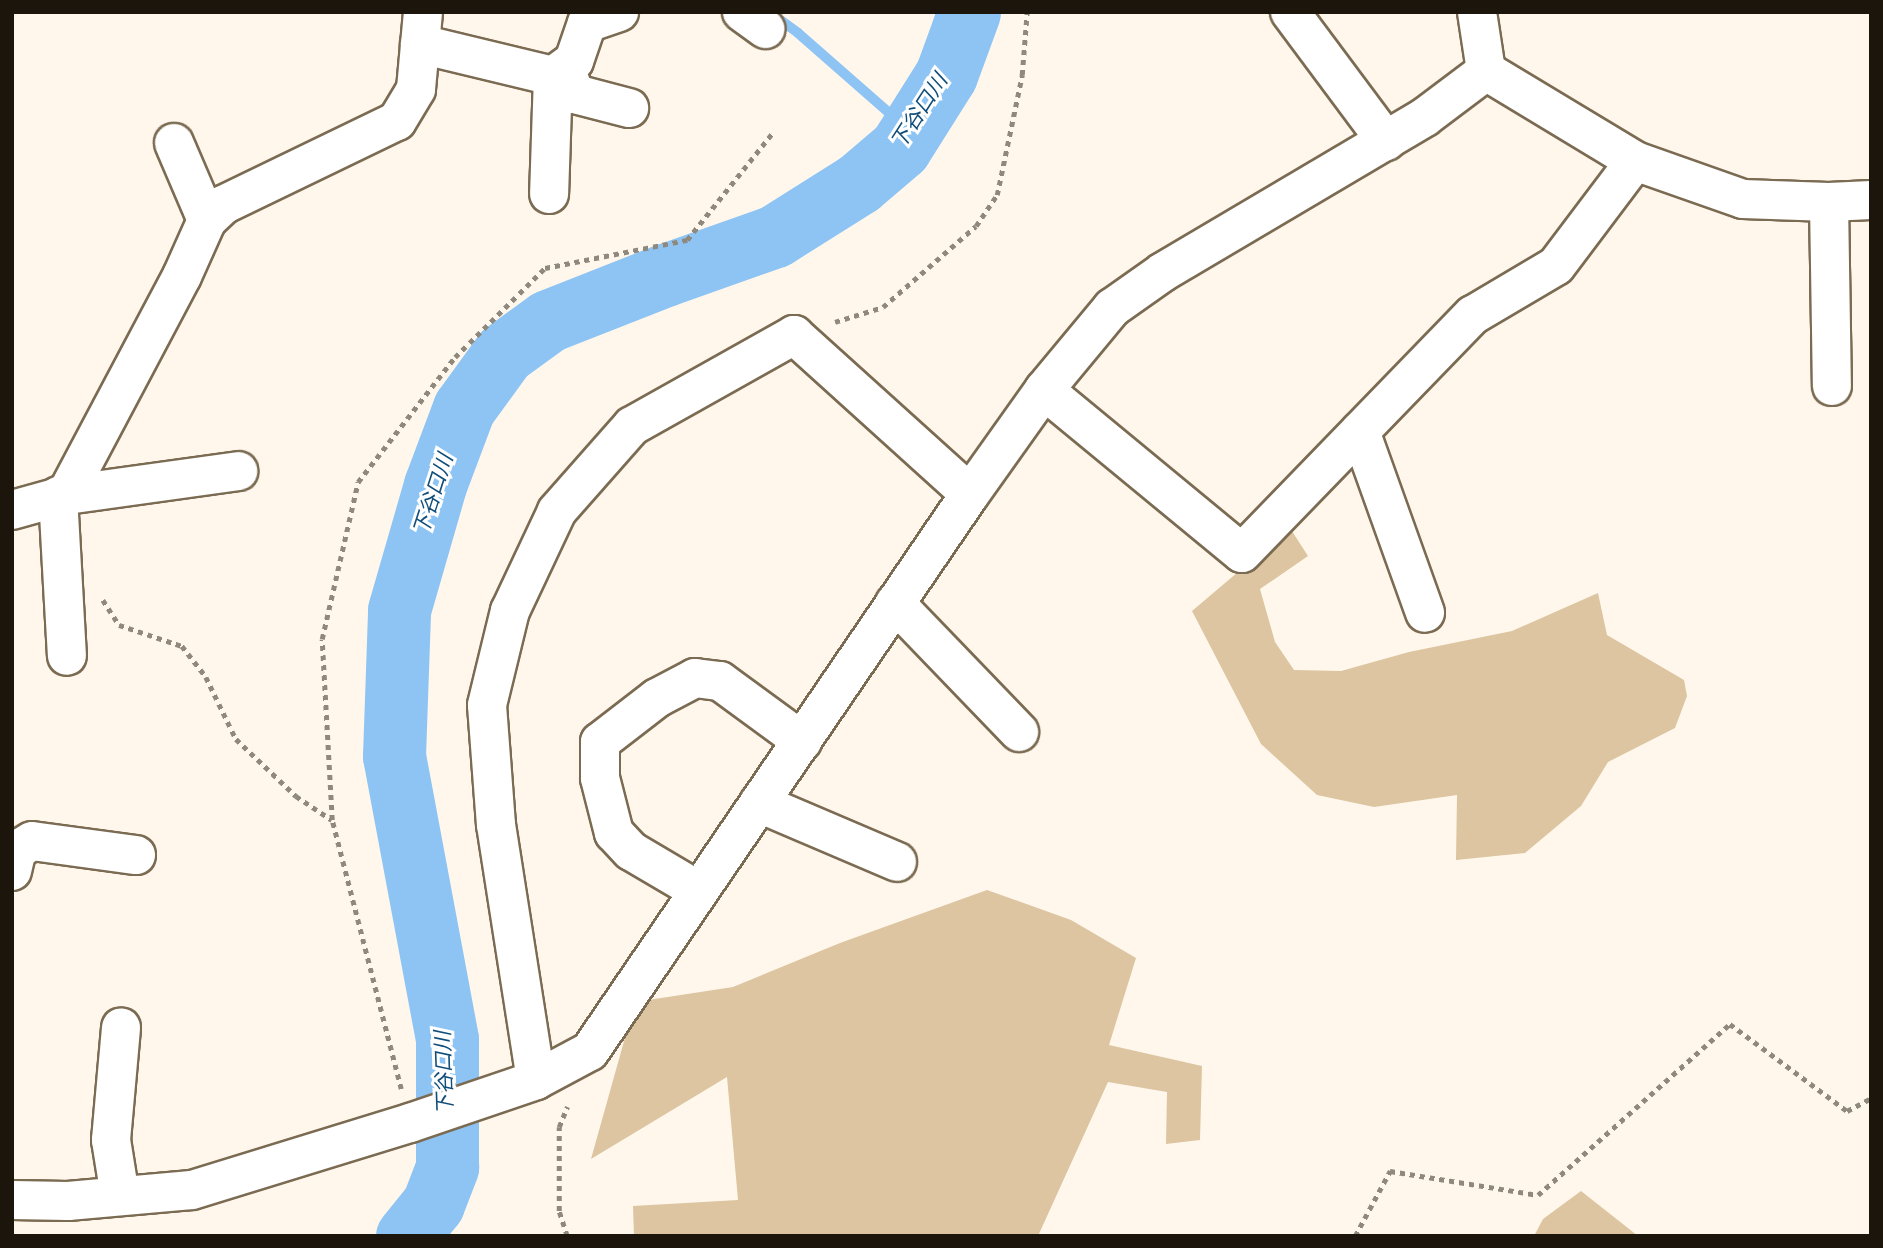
<!DOCTYPE html>
<html>
<head>
<meta charset="utf-8">
<style>
	body { margin:0 }
	#map { position:relative; width:1883px; height:1248px; overflow:hidden; background:#fff7ec; font-family:"Alegreya Sans","Noto Sans JP",sans-serif }
	div>[style] { position:absolute }
	.green>* { inset:0; background:#dcc5a0 }
	.water>* { inset:0; background:#8dc4f4 }
	.stream>* { height:10px; margin:-5px; padding:0 5px; transform-origin:5px; border-radius:5px; background:#8dc4f4 }
	.river>* { height:63px; margin:-31.5px; padding:0 31.5px; transform-origin:31.5px; border-radius:31.5px; background:#8dc4f4 }
	.path>* { height:4.5px; margin-top:-2.25px; transform-origin:0; background:repeating-linear-gradient(90deg,#8f887d 0 5px,transparent 0 10px) }
	.roads { filter:drop-shadow(2px 0 #7b6b52) drop-shadow(-2px 0 #7b6b52) drop-shadow(0 2px #7b6b52) drop-shadow(0 -2px #7b6b52) }
	.minor>* { height:38px; margin:-19px; padding:0 19px; transform-origin:19px; border-radius:19px; background:#fff }
	span { translate:-50% -50%; white-space:nowrap; text-align:center; line-height:1.15; -webkit-text-stroke:6px #fff; paint-order:stroke }
	.water-label { font-size:21px; color:#104e7a; font-style:italic }
	.frame { position:absolute; inset:0; border:14px solid #1b150b; pointer-events:none }
</style>
</head>
<body>
<div id="map">
	<div class="green">
		<div style="clip-path:polygon(1290px 528px,1308px 556px,1260px 589px,1275px 642px,1294px 670px,1341px 671px,1409px 652px,1512px 631px,1598px 593px,1607px 635px,1684px 680px,1687px 696px,1675px 728px,1608px 762px,1581px 806px,1525px 853px,1456px 860px,1457px 795px,1374px 807px,1317px 795px,1261px 744px,1192px 611px)"></div>
		<div style="clip-path:polygon(987px 890px,1071px 920px,1136px 958px,1109px 1045px,1202px 1066px,1200px 1140px,1166px 1144px,1167px 1092px,1108px 1082px,1038px 1236px,634px 1236px,633px 1206px,738px 1200px,727px 1077px,591px 1159px,635px 1002px,733px 987px,840px 943px)"></div>
		<div style="clip-path:polygon(1581px 1191px,1638px 1236px,1534px 1236px,1543px 1219px)"></div>
	</div>
	<div class="water">
		<div style="clip-path:polygon(936px 12px,952px 12px,908px 103px)"></div>
	</div>
	<div class="stream">
		<div style="left:772px;top:14px;width:32px;rotate:36deg"></div>
		<div style="left:798px;top:33px;width:149px;rotate:41.2deg"></div>
	</div>
	<div class="river">
		<div style="left:407px;top:1236px;width:41px;rotate:-50.9deg"></div>
		<div style="left:433px;top:1204px;width:40px;rotate:-69deg"></div>
		<div style="left:447px;top:1167px;width:128px;rotate:-90deg"></div>
		<div style="left:447px;top:1039px;width:288px;rotate:-100.6deg"></div>
		<div style="left:394px;top:756px;width:146px;rotate:-88deg"></div>
		<div style="left:399px;top:610px;width:130px;rotate:-73.9deg"></div>
		<div style="left:435px;top:485px;width:82px;rotate:-69.4deg"></div>
		<div style="left:464px;top:408px;width:68px;rotate:-54deg"></div>
		<div style="left:504px;top:353px;width:54px;rotate:-36deg"></div>
		<div style="left:548px;top:321px;width:126px;rotate:-21.5deg"></div>
		<div style="left:665px;top:275px;width:117px;rotate:-19.5deg"></div>
		<div style="left:775px;top:236px;width:99px;rotate:-32.2deg"></div>
		<div style="left:859px;top:183px;width:54px;rotate:-40.5deg"></div>
		<div style="left:900px;top:148px;width:86px;rotate:-57.8deg"></div>
		<div style="left:946px;top:75px;width:67px;rotate:-69.9deg"></div>
	</div>
	<div class="path">
		<div style="left:835px;top:322px;width:50px;rotate:-17.4deg"></div>
		<div style="left:883px;top:307px;width:123px;rotate:-41.1deg"></div>
		<div style="left:976px;top:226px;width:37px;rotate:-56deg"></div>
		<div style="left:997px;top:195px;width:123px;rotate:-78.2deg"></div>
		<div style="left:1022px;top:75px;width:63px;rotate:-85.5deg"></div>
		<div style="left:103px;top:600px;width:30px;rotate:57deg"></div>
		<div style="left:119px;top:625px;width:66px;rotate:18.4deg"></div>
		<div style="left:182px;top:646px;width:39px;rotate:52deg"></div>
		<div style="left:206px;top:677px;width:69px;rotate:64.2deg"></div>
		<div style="left:236px;top:739px;width:83px;rotate:43.5deg"></div>
		<div style="left:296px;top:796px;width:43px;rotate:33.7deg"></div>
		<div style="left:401px;top:1089px;width:278px;rotate:-104.4deg"></div>
		<div style="left:332px;top:820px;width:181px;rotate:-93.2deg"></div>
		<div style="left:322px;top:639px;width:161px;rotate:-77.1deg"></div>
		<div style="left:358px;top:482px;width:158px;rotate:-52.2deg"></div>
		<div style="left:455px;top:357px;width:127px;rotate:-44.7deg"></div>
		<div style="left:545px;top:268px;width:145px;rotate:-11.2deg"></div>
		<div style="left:687px;top:240px;width:139px;rotate:-51.4deg"></div>
		<div style="left:567px;top:1236px;width:26px;rotate:-108deg"></div>
		<div style="left:559px;top:1211px;width:84px;rotate:-90deg"></div>
		<div style="left:559px;top:1127px;width:22px;rotate:-68deg"></div>
		<div style="left:1355px;top:1236px;width:74px;rotate:-61.7deg"></div>
		<div style="left:1390px;top:1171px;width:150px;rotate:9.2deg"></div>
		<div style="left:1538px;top:1195px;width:257px;rotate:-41.7deg"></div>
		<div style="left:1730px;top:1024px;width:146px;rotate:36.6deg"></div>
		<div style="left:1847px;top:1111px;width:27px;rotate:-28deg"></div>
	</div>
	<div class="roads">
		<div class="minor">
			<div style="left:742px;top:12px;width:29px;rotate:36deg"></div>
			<div style="left:1290px;top:12px;width:161px;rotate:53.3deg"></div>
			<div style="left:1477px;top:12px;width:60px;rotate:81.3deg"></div>
			<div style="left:420px;top:44px;width:137px;rotate:13.5deg"></div>
			<div style="left:553px;top:76px;width:118px;rotate:91.9deg"></div>
			<div style="left:565px;top:68px;width:28px;rotate:69deg"></div>
			<div style="left:575px;top:94px;width:56px;rotate:14.5deg"></div>
			<div style="left:1486px;top:71px;width:174px;rotate:31.1deg"></div>
			<div style="left:1635px;top:161px;width:114px;rotate:19.4deg"></div>
			<div style="left:1743px;top:199px;width:86px;rotate:2deg"></div>
			<div style="left:1829px;top:202px;width:42px;rotate:-2.7deg"></div>
			<div style="left:553px;top:76px;width:26px;rotate:-36deg"></div>
			<div style="left:574px;top:61px;width:40px;rotate:-71.1deg"></div>
			<div style="left:587px;top:23px;width:34px;rotate:-19deg"></div>
			<div style="left:174px;top:143px;width:84px;rotate:66.8deg"></div>
			<div style="left:1829px;top:202px;width:184px;rotate:89.1deg"></div>
			<div style="left:1044px;top:390px;width:256px;rotate:39.5deg"></div>
			<div style="left:1242px;top:553px;width:332px;rotate:-45.9deg"></div>
			<div style="left:1473px;top:315px;width:96px;rotate:-30.6deg"></div>
			<div style="left:1556px;top:266px;width:131px;rotate:-53deg"></div>
			<div style="left:1360px;top:431px;width:193px;rotate:70.3deg"></div>
			<div style="left:66px;top:495px;width:174px;rotate:-7.9deg"></div>
			<div style="left:58px;top:496px;width:160px;rotate:86.8deg"></div>
			<div style="left:12px;top:510px;width:56px;rotate:-15.5deg"></div>
			<div style="left:66px;top:495px;width:248px;rotate:-62.1deg"></div>
			<div style="left:182px;top:276px;width:61px;rotate:-65.9deg"></div>
			<div style="left:207px;top:220px;width:22px;rotate:-43deg"></div>
			<div style="left:223px;top:205px;width:193px;rotate:-25.8deg"></div>
			<div style="left:397px;top:121px;width:37px;rotate:-59deg"></div>
			<div style="left:416px;top:89px;width:77px;rotate:-84.8deg"></div>
			<div style="left:895px;top:603px;width:179px;rotate:46.1deg"></div>
			<div style="left:759px;top:803px;width:150px;rotate:23.1deg"></div>
			<div style="left:12px;top:871px;width:22px;rotate:-77deg"></div>
			<div style="left:17px;top:850px;width:17px;rotate:-31deg"></div>
			<div style="left:32px;top:841px;width:105px;rotate:7.7deg"></div>
			<div style="left:699px;top:891px;width:79px;rotate:-149.5deg"></div>
			<div style="left:631px;top:851px;width:25px;rotate:-133deg"></div>
			<div style="left:614px;top:833px;width:57px;rotate:-104.3deg"></div>
			<div style="left:600px;top:778px;width:36px;rotate:-90deg"></div>
			<div style="left:600px;top:742px;width:72px;rotate:-37.7deg"></div>
			<div style="left:657px;top:698px;width:43px;rotate:-27.8deg"></div>
			<div style="left:695px;top:678px;width:25px;rotate:7deg"></div>
			<div style="left:720px;top:681px;width:102px;rotate:36.2deg"></div>
			<div style="left:536px;top:1080px;width:258px;rotate:-98.9deg"></div>
			<div style="left:496px;top:825px;width:120px;rotate:-94.3deg"></div>
			<div style="left:487px;top:705px;width:97px;rotate:-76.3deg"></div>
			<div style="left:510px;top:611px;width:110px;rotate:-64.8deg"></div>
			<div style="left:557px;top:511px;width:113px;rotate:-48.6deg"></div>
			<div style="left:632px;top:426px;width:186px;rotate:-29.3deg"></div>
			<div style="left:794px;top:335px;width:237px;rotate:42.1deg"></div>
			<div style="left:120px;top:1196px;width:57px;rotate:-99.1deg"></div>
			<div style="left:111px;top:1140px;width:113px;rotate:-84.9deg"></div>
			<div style="left:12px;top:1200px;width:56px;rotate:1deg"></div>
			<div style="left:68px;top:1201px;width:124px;rotate:-5.1deg"></div>
			<div style="left:192px;top:1190px;width:228px;rotate:-17.1deg"></div>
			<div style="left:410px;top:1123px;width:133px;rotate:-18.8deg"></div>
			<div style="left:536px;top:1080px;width:61px;rotate:-28.2deg"></div>
			<div style="left:590px;top:1051px;width:674px;rotate:-55.7deg"></div>
			<div style="left:970px;top:494px;width:128px;rotate:-54.6deg"></div>
			<div style="left:1044px;top:390px;width:107px;rotate:-50.3deg"></div>
			<div style="left:1112px;top:308px;width:62px;rotate:-35.2deg"></div>
			<div style="left:1163px;top:272px;width:304px;rotate:-30.6deg"></div>
			<div style="left:1425px;top:117px;width:76px;rotate:-37deg"></div>
		</div>
	</div>
	<div class="water-label">
		<span style="left:920px;top:112px;rotate:-57deg">下谷口川</span>
		<span style="left:434px;top:495px;rotate:-72deg">下谷口川</span>
		<span style="left:445px;top:1073px;rotate:-92deg">下谷口川</span>
	</div>
	<div class="frame"></div>
</div>
</body>
</html>
